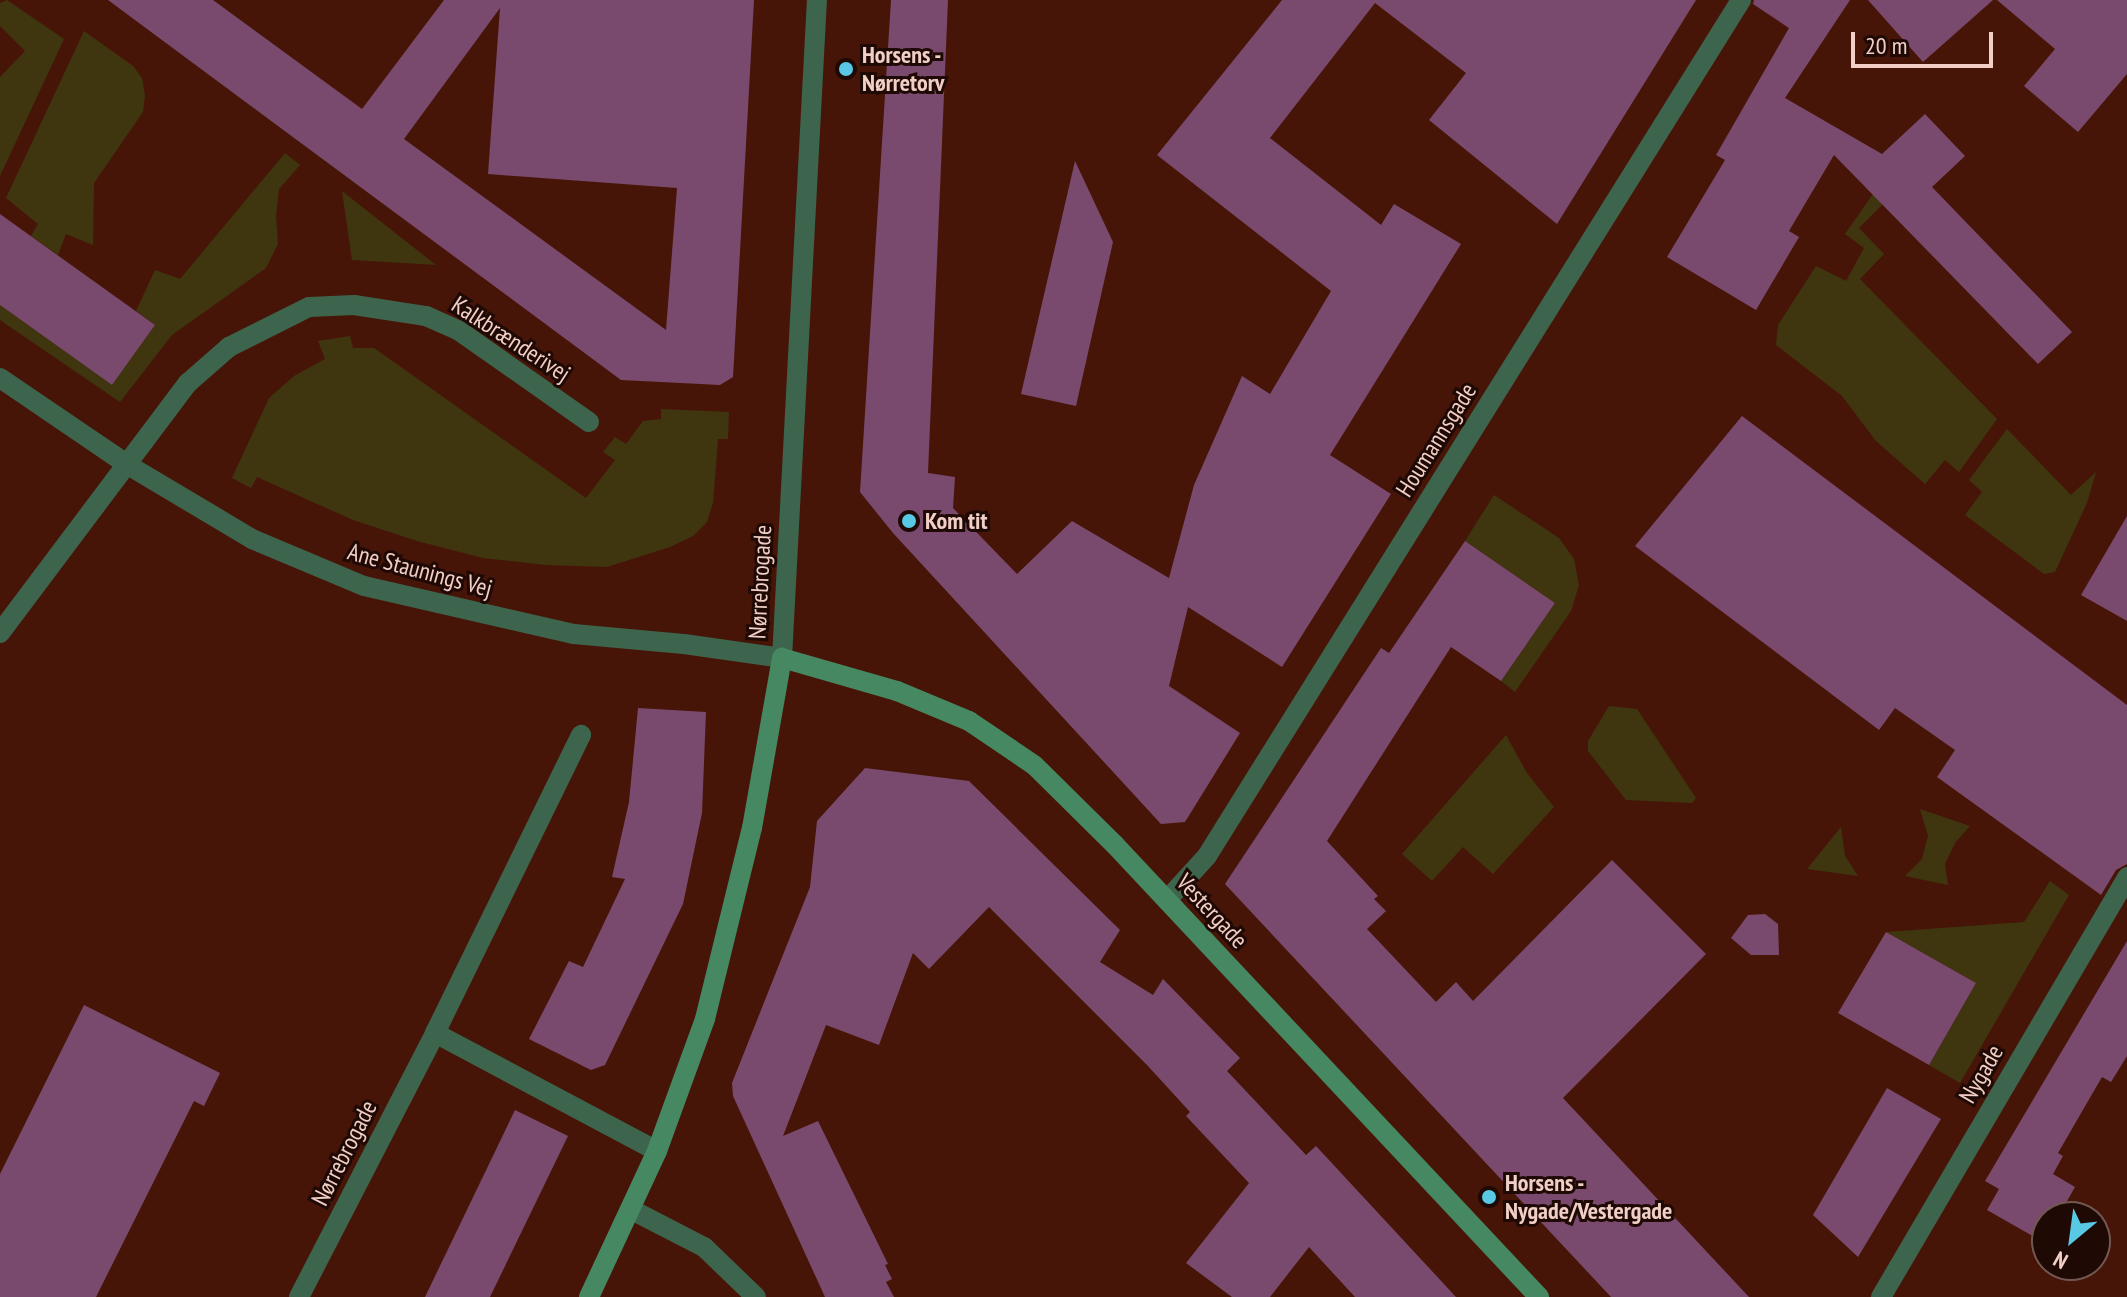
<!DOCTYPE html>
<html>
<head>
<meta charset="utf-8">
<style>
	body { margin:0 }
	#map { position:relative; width:2127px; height:1297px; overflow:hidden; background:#471507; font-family:"PT Sans Narrow",sans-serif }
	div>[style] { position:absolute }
	.green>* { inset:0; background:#3f360f }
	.building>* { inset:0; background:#794a6d }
	.minor>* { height:20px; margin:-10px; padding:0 10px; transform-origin:10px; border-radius:10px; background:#3d654d }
	.tertiary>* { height:20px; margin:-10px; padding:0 10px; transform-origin:10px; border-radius:10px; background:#3d654d }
	.secondary>* { height:20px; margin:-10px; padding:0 10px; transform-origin:10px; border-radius:10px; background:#458861 }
	.dots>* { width:22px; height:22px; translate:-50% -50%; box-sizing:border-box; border:4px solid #1f0905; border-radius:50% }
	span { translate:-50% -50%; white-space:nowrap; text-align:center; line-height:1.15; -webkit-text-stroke:6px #1f0905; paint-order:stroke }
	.poi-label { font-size:24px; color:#f1cfc6; font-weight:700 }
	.left { translate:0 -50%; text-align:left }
	.street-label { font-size:24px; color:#f1cfc6 }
	.north { position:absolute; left:2031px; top:1201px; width:80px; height:80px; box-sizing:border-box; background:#1f0905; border:2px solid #735852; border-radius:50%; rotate:209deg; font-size:22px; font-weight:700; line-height:32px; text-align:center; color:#f1cfc6 }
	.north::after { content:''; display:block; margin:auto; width:28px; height:36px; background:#58c8e4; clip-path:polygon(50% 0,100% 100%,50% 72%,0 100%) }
	.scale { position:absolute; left:1851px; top:32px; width:142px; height:36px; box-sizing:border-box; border:4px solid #f1cfc6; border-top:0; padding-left:10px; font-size:24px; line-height:28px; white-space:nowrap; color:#f1cfc6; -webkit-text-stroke:6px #1f0905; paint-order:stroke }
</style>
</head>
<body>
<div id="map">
	<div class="green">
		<div style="clip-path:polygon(7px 0,64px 39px,0 176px,0 77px,25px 51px,0 26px,0 3px)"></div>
		<div style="clip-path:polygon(84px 31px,133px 66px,142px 78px,145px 96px,143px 112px,94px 183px,93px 245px,66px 234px,58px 255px,31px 236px,38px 224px,6px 198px)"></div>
		<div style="clip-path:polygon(285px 153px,300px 165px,279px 189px,276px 215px,278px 244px,266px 268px,172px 335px,120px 402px,0 320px,0 305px,112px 385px,155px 325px,136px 311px,155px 270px,180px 279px)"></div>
		<div style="clip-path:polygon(342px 191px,436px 265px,437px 265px,352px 260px)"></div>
		<div style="clip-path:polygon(1873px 194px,1883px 204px,1859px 228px,1884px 254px,1860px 279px,1997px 419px,1959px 472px,1945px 460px,1925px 484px,1876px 441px,1842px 396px,1776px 345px,1778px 325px,1816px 266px,1846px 281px,1864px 248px,1845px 234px)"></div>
		<div style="clip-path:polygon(350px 336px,353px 348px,374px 348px,586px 498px,615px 460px,603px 452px,615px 437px,626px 444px,643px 421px,661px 419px,661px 409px,729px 412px,728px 439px,718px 439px,713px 503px,707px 522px,693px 536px,670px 547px,607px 567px,546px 565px,483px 558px,417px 541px,353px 520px,257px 477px,251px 488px,232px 478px,269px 398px,294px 376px,325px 359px,318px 341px)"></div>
		<div style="clip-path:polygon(2007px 429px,2071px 495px,2096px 472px,2087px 503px,2055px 572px,2044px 574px,1965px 515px,1982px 492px,1969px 480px)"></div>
		<div style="clip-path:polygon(1494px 495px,1559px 538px,1574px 559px,1579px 585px,1571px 611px,1515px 692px,1501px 681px,1555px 603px,1465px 541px)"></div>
		<div style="clip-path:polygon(1609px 706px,1637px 709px,1696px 798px,1692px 803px,1626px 800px,1588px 751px,1588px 741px)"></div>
		<div style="clip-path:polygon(1506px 735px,1527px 773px,1554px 807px,1493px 874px,1463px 847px,1432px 881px,1402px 854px)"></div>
		<div style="clip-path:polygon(1920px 809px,1970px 826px,1955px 843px,1945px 864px,1948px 885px,1905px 876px,1922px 859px,1928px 836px)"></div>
		<div style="clip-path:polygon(1841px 827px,1845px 856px,1858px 876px,1807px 869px)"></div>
		<div style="clip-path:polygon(2050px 881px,2069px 895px,1960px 1083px,1929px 1065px,1976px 983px,1886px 932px,2024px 922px)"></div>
	</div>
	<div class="building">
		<div style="clip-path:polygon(evenodd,108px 0,213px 0,362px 109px,444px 0,754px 0,733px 377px,720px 385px,621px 380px,108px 0,500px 8px,488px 174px,677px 188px,666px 330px,404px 139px,500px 8px)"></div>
		<div style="clip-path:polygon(891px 0,948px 0,928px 473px,955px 477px,953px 508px,1017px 574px,1072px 521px,1169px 578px,1194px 485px,1242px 376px,1270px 394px,1331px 291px,1157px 155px,1282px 0,1696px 0,1557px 224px,1429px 120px,1466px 73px,1375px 3px,1270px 138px,1381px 225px,1394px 204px,1461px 244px,1330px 455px,1391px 494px,1282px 667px,1188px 607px,1169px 686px,1240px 733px,1185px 822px,1161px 824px,893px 533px,860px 492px)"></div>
		<div style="clip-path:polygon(1754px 0,1850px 0,1785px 98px,1882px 154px,1925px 114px,1965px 156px,1932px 187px,2072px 332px,2038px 364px,1834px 155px,1789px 231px,1799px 237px,1756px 310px,1667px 257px,1725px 160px,1716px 155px,1789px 28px,1753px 4px)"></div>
		<div style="clip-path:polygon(1868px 0,1993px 0,1923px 62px)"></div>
		<div style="clip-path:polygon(1997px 0,2127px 0,2127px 74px,2078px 132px,2024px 86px,2055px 49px)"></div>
		<div style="clip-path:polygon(1075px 161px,1113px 242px,1076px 406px,1021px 394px)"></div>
		<div style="clip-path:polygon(0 214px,155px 325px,112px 385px,0 305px)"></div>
		<div style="clip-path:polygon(1742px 416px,2127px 705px,2127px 864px,2116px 870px,2101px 895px,1937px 777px,1955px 750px,1895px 708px,1879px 730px,1635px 546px)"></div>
		<div style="clip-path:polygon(2127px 516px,2127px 621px,2081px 595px)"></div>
		<div style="clip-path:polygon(1465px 541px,1555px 603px,1501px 681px,1451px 647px,1327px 841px,1378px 896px,1374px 899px,1386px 911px,1367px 929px,1436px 1002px,1456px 982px,1473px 1001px,1612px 860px,1706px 954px,1563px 1098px,1749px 1297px,1611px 1297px,1225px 884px,1381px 648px,1389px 653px)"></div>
		<div style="clip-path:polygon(638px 708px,706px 712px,702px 813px,683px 904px,605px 1065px,591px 1070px,529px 1039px,569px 961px,583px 967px,625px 879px,612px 877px,629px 802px)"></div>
		<div style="clip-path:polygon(865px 768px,969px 781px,1120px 930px,1100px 962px,1153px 995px,1163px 979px,1240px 1058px,1227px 1071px,1306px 1155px,1316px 1146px,1456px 1297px,1355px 1297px,1309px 1247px,1270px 1297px,1232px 1297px,1186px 1263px,1249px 1183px,1186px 1116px,1190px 1112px,1147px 1065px,989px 907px,929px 969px,913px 953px,879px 1045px,826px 1025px,783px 1136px,818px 1121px,888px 1264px,885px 1265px,892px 1279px,886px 1282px,894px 1297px,825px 1297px,733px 1096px,732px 1083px,810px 887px,817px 821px)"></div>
		<div style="clip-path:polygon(1765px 914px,1778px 924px,1779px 955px,1751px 955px,1731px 938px,1748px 915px)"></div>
		<div style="clip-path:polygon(1886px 932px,1976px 983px,1929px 1065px,1838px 1013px)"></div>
		<div style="clip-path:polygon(2127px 941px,2127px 1056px,2111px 1082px,2102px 1077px,2058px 1153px,2063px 1156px,2053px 1174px,2075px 1187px,2058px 1217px,2047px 1217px,2043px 1242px,1987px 1210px,1999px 1189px,1985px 1181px)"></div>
		<div style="clip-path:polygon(84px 1005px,220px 1073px,204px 1106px,194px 1101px,96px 1297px,0 1297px,0 1174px)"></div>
		<div style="clip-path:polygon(1887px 1088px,1941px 1119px,1858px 1257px,1813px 1215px)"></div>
		<div style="clip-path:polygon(515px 1110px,568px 1136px,490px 1297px,425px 1297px)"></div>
	</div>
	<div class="minor">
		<div style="left:0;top:378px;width:155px;rotate:34.2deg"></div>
		<div style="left:128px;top:465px;width:144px;rotate:30.8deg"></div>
		<div style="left:252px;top:539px;width:121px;rotate:22.8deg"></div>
		<div style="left:364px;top:586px;width:215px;rotate:12.9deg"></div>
		<div style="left:574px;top:634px;width:110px;rotate:5.2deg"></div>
		<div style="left:684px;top:644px;width:99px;rotate:8.1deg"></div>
		<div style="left:0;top:633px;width:313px;rotate:-53.1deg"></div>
		<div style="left:188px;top:383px;width:55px;rotate:-41.3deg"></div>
		<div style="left:229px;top:347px;width:89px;rotate:-26.6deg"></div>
		<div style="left:309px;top:307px;width:45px;rotate:-2.5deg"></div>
		<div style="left:354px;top:305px;width:73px;rotate:8.7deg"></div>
		<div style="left:426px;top:316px;width:35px;rotate:24deg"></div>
		<div style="left:458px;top:330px;width:160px;rotate:35.1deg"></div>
		<div style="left:1167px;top:900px;width:59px;rotate:-47.7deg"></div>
		<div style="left:1207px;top:856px;width:1009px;rotate:-58.04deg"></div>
		<div style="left:435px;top:1033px;width:251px;rotate:28deg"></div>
		<div style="left:632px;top:1210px;width:81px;rotate:27.2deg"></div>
		<div style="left:704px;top:1247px;width:72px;rotate:43.9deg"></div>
		<div style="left:299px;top:1297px;width:297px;rotate:-62.7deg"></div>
		<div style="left:435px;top:1033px;width:332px;rotate:-63.9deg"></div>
		<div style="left:1881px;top:1297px;width:487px;rotate:-59.6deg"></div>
	</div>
	<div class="tertiary">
		<div style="left:782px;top:658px;width:659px;rotate:-86.96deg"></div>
	</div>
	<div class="secondary">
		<div style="left:589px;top:1297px;width:161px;rotate:-65deg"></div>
		<div style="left:657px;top:1151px;width:140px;rotate:-70deg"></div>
		<div style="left:705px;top:1019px;width:197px;rotate:-76.2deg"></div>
		<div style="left:752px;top:828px;width:173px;rotate:-80deg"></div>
		<div style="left:782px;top:658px;width:120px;rotate:16deg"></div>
		<div style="left:897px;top:691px;width:78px;rotate:22.6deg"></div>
		<div style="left:969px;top:721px;width:78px;rotate:34.1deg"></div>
		<div style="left:1034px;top:765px;width:114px;rotate:44.6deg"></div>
		<div style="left:1115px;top:845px;width:620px;rotate:46.83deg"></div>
	</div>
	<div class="dots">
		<div style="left:846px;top:69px;background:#58c8e4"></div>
		<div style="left:909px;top:521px;background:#58c8e4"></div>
		<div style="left:1489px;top:1197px;background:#58c8e4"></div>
	</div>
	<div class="poi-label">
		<span class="left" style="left:862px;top:69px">Horsens -<br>Nørretorv</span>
		<span class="left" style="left:925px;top:521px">Kom tit</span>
		<span class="left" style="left:1505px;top:1197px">Horsens -<br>Nygade/Vestergade</span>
	</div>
	<div class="street-label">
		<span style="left:511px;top:339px;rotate:33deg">Kalkbrænderivej</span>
		<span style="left:1436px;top:440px;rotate:-58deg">Houmannsgade</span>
		<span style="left:420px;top:570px;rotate:15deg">Ane Staunings Vej</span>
		<span style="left:760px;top:582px;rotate:-87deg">Nørrebrogade</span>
		<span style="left:1212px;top:911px;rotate:47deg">Vestergade</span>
		<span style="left:1981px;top:1074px;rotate:-60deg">Nygade</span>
		<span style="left:344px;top:1153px;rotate:-63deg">Nørrebrogade</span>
	</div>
	<div class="north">N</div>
	<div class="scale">20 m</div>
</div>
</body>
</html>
